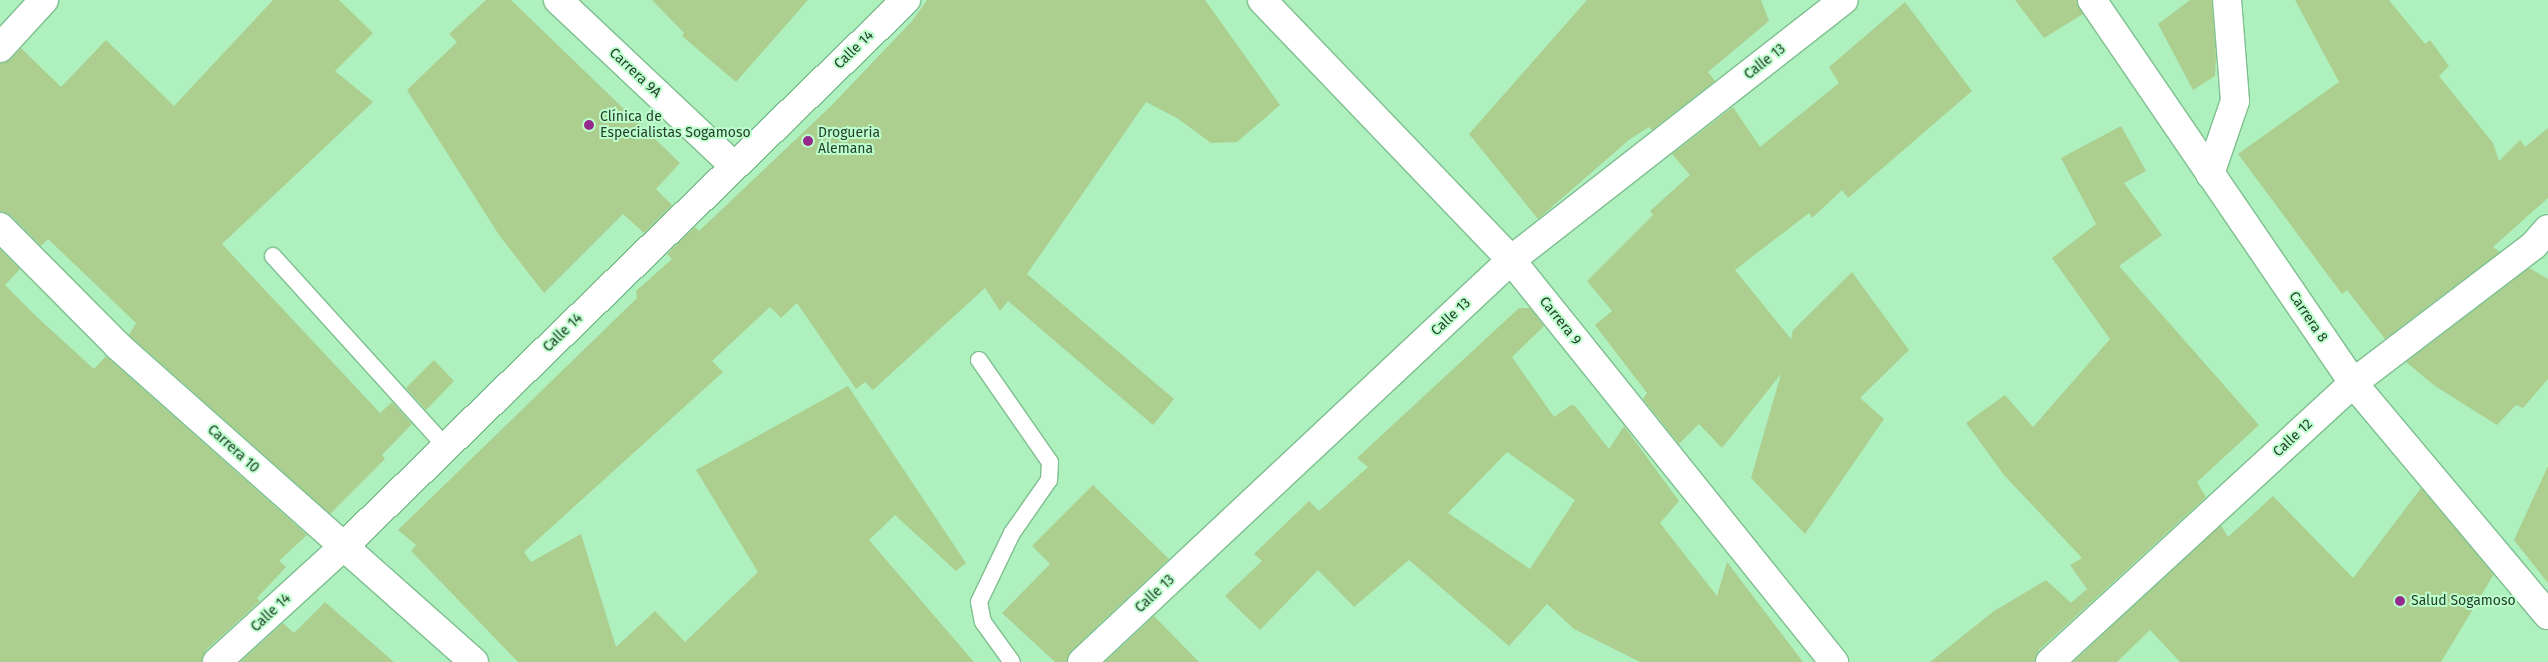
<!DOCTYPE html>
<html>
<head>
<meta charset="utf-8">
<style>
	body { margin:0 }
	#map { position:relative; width:2548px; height:662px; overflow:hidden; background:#aff0bf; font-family:"Fira Sans",sans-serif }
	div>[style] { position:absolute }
	.building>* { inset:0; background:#accf90 }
	.roads { filter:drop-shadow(1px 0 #7fbf90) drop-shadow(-1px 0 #7fbf90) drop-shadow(0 1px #7fbf90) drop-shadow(0 -1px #7fbf90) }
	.lane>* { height:16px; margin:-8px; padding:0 8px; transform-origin:8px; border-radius:8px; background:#fff }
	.street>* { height:28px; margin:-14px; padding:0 14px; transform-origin:14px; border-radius:14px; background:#fff }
	.secondary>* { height:28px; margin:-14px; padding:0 14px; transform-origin:14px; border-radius:14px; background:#fff }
	.dots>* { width:14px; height:14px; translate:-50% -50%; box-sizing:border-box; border:2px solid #bcfecc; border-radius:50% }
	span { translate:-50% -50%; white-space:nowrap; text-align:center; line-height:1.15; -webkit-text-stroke:4px #bcfecc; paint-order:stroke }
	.street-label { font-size:14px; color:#253f2c }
	.poi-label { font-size:14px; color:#253f2c }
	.left { translate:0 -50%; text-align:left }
</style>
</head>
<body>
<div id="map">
	<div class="building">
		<div style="clip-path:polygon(273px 0,339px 0,373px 33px,335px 71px,373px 102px,222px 244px,380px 413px,392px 402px,412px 424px,382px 455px,385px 459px,330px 514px,129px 335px,136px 323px,48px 239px,41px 246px,11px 216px,0 212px,0 63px,11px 59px,21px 48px,61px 87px,106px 40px,174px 106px)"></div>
		<div style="clip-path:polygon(486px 0,511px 0,680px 163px,656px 189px,672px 205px,644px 233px,623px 214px,544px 293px,499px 235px,407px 90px,457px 42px,449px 34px)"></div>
		<div style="clip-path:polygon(652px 0,808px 0,736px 82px,682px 36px,684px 33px)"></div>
		<div style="clip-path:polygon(927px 0,1205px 0,1280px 105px,1237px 142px,1211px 143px,1177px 118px,1146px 102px,1027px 274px,1174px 399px,1153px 425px,1008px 301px,1000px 311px,985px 288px,873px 390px,865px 382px,856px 389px,797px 303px,781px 318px,770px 307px,712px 361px,723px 372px,524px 552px,531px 562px,581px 534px,616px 647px,655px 611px,685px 642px,758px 572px,696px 470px,848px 386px,966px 563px,956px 571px,895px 515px,869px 540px,974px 662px,518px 662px,411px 551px,416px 545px,398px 530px,637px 298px,636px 291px,672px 259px,667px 254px,695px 227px,699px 231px,831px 106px,912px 21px)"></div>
		<div style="clip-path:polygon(1587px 0,1761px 0,1769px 21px,1708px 72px,1715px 81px,1652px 130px,1649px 127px,1630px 139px,1538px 219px,1469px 134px)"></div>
		<div style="clip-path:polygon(2015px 0,2077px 0,2083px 14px,2044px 38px)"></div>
		<div style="clip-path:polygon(2190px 0,2212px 0,2216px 57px,2215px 76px,2193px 90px,2158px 24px)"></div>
		<div style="clip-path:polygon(2295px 0,2389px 0,2425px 44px,2430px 40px,2449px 66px,2439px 76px,2493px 143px,2499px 161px,2520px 140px,2525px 147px,2548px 128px,2548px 198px,2493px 247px,2500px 252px,2385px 339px,2347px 290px,2342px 294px,2238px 154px,2339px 82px)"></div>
		<div style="clip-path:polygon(1905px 2px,1972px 91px,1848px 198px,1842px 190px,1812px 218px,1809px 213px,1735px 270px,1791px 339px,1793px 330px,1852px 272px,1909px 350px,1860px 398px,1884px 419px,1805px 534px,1751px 478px,1781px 374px,1722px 448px,1699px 424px,1679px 444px,1643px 399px,1647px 393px,1595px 325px,1612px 311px,1587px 281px,1653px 215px,1650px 211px,1690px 175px,1672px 154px,1733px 107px,1760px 147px,1839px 83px,1829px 67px)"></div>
		<div style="clip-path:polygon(2121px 126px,2146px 171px,2124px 183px,2162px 235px,2119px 266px,2259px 425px,2197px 482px,2206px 497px,2039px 650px,2035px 662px,1930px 662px,1994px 611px,2046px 580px,2071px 603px,2087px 589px,2070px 565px,2082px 558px,2004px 475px,1966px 423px,2005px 395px,2033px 427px,2110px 339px,2052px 258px,2096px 224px,2061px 158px)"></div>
		<div style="clip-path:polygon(0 249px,20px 269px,5px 285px,37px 317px,94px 369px,106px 356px,307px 535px,279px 561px,286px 567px,257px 598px,260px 601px,206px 650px,202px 662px,0 662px)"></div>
		<div style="clip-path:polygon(2529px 268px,2548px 279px,2548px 379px,2523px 408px,2516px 405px,2497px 425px,2435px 386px,2406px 362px)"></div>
		<div style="clip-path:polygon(evenodd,1519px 308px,1530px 308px,1544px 326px,1512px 357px,1554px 417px,1571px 405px,1575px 406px,1609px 449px,1624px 426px,1679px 501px,1660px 523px,1717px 596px,1727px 562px,1803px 662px,1640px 662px,1574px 629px,1547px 604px,1509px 646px,1409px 560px,1354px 607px,1318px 570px,1260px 630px,1225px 596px,1262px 561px,1254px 554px,1309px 501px,1319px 511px,1368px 467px,1357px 458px,1519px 308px,1507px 452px,1575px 500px,1530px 569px,1448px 513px,1507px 452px)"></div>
		<div style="clip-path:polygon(434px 360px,454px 381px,426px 410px,406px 388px)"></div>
		<div style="clip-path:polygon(2548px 466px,2548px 583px,2514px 540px)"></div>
		<div style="clip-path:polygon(1093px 485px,1169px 559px,1071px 651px,1067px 662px,1055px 662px,1002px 613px,1050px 564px,1032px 546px)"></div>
		<div style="clip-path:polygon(2421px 488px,2494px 574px,2441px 662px,2180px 662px,2150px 630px,2117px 662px,2073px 662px,2221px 525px,2228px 537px,2273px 496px,2353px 578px)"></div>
		<div style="clip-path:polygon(325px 602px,394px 662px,240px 662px,283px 623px,294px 633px)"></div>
		<div style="clip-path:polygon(1154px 616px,1199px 662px,1105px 662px)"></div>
	</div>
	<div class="roads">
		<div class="lane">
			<div style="left:273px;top:256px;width:258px;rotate:47.8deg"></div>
			<div style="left:979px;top:360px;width:124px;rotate:55.2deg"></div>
			<div style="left:1050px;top:462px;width:18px;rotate:93deg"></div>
			<div style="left:1049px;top:480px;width:65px;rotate:124.9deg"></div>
			<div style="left:1012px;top:533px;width:76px;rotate:115.6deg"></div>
			<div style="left:979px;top:602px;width:20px;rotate:79deg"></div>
			<div style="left:983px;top:622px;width:49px;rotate:54.1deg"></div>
		</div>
		<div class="street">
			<div style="left:558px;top:0;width:242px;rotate:43.3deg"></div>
			<div style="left:1262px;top:0;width:360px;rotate:46.2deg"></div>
			<div style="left:1511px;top:260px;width:516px;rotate:51.22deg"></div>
			<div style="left:2092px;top:0;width:463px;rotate:55.7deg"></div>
			<div style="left:2353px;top:383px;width:303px;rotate:50deg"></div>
			<div style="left:0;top:48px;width:65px;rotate:-47.5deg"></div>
			<div style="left:2210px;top:174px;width:77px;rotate:-71.1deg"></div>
			<div style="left:2235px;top:101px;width:101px;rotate:-94.5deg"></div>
			<div style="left:217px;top:662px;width:171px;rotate:-42.4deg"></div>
			<div style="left:343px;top:547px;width:785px;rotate:-44.17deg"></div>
			<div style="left:1082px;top:662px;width:588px;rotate:-43.14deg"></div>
			<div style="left:1511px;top:260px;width:422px;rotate:-38deg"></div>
			<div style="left:2050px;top:662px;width:412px;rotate:-42.6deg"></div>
			<div style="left:2353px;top:383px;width:228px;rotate:-37.3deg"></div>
			<div style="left:2534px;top:245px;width:21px;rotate:-49deg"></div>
		</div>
		<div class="secondary">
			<div style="left:0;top:227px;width:168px;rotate:45.2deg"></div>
			<div style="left:118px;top:346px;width:476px;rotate:41.6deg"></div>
		</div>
	</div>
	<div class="dots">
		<div style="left:589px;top:125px;background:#962a8c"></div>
		<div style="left:808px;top:141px;background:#962a8c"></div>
		<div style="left:2400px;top:601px;background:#962a8c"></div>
	</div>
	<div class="street-label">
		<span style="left:854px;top:50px;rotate:-44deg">Calle 14</span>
		<span style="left:1765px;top:62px;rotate:-38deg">Calle 13</span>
		<span style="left:635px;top:73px;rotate:43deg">Carrera 9A</span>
		<span style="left:1451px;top:317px;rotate:-43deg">Calle 13</span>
		<span style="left:2308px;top:317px;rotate:56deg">Carrera 8</span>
		<span style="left:1560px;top:321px;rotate:51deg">Carrera 9</span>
		<span style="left:563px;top:333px;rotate:-44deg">Calle 14</span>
		<span style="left:2293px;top:438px;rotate:-43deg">Calle 12</span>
		<span style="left:233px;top:449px;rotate:42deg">Carrera 10</span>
		<span style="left:1155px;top:594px;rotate:-43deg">Calle 13</span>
		<span style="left:271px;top:613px;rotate:-43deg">Calle 14</span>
	</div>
	<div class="poi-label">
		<span class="left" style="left:600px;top:125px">Clínica de<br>Especialistas Sogamoso</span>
		<span class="left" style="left:818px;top:141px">Drogueria<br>Alemana</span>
		<span class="left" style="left:2411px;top:601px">Salud Sogamoso</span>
	</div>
</div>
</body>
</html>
